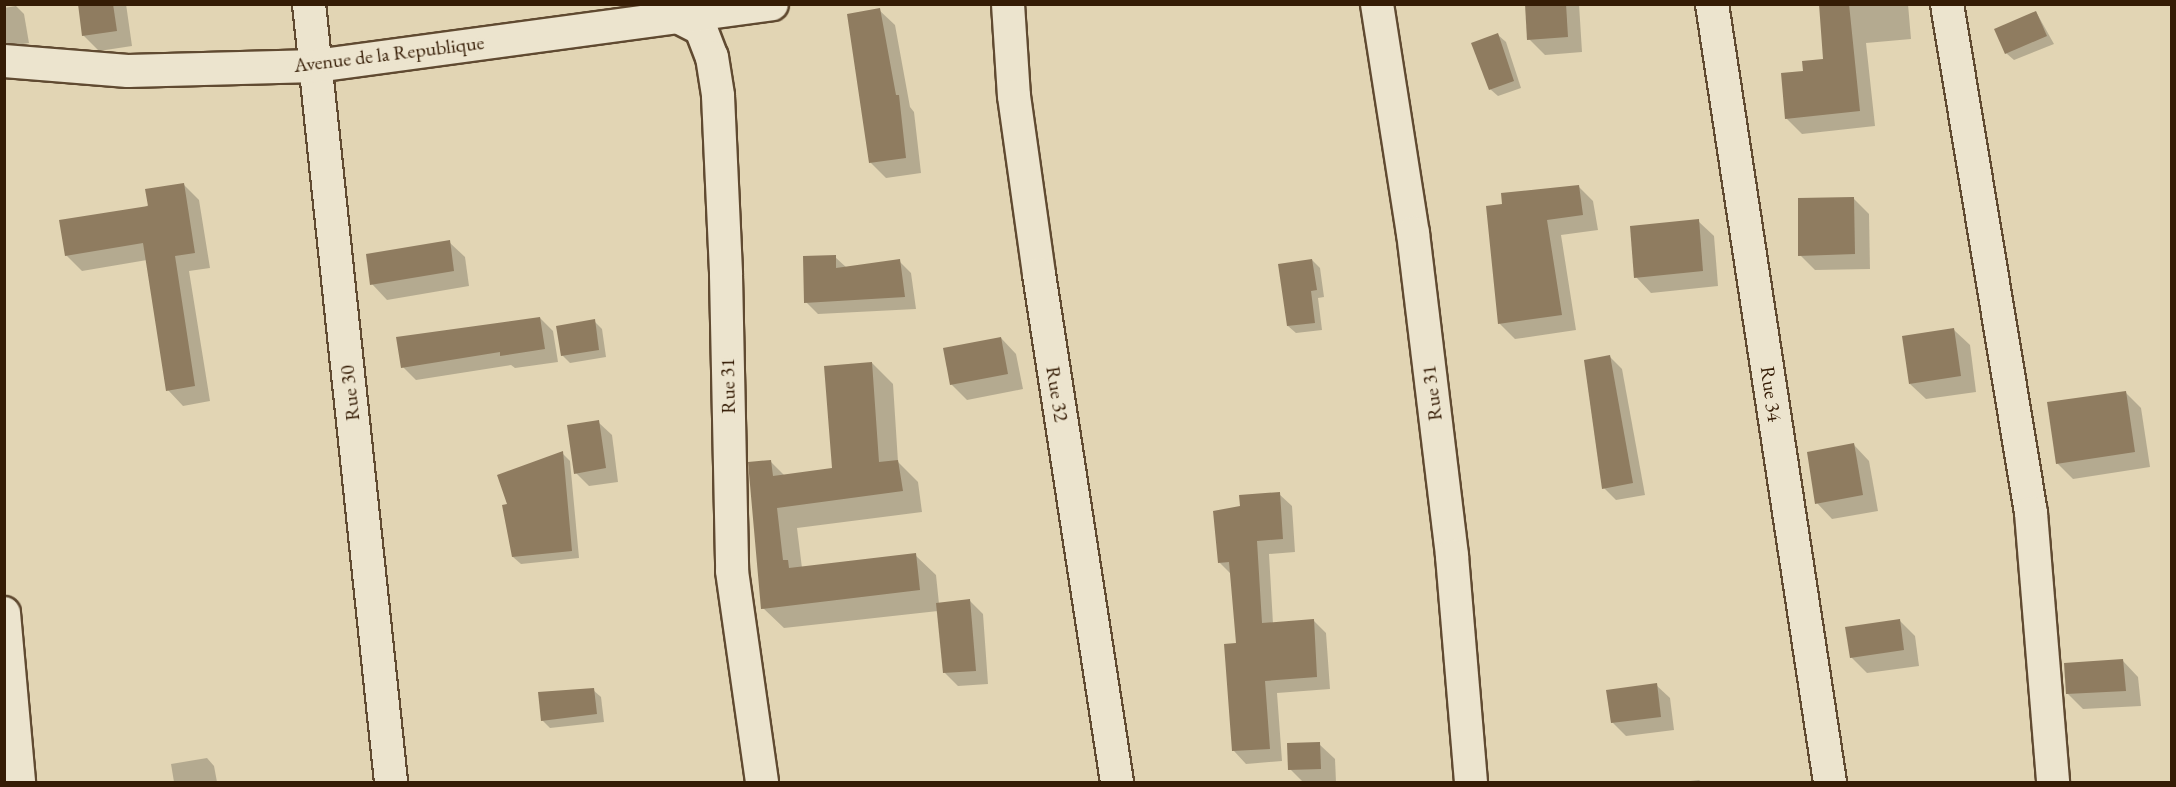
<!DOCTYPE html>
<html>
<head>
<meta charset="utf-8">
<style>
	body { margin:0 }
	#map { position:relative; width:2176px; height:787px; overflow:hidden; background:#e2d5b4; font-family:"EB Garamond",serif }
	div>[style] { position:absolute }
	.shadow>* { inset:0; background:#0003 }
	.building>* { inset:0; background:#8f7c60 }
	.roads { filter:drop-shadow(2px 0 #604a31) drop-shadow(-2px 0 #604a31) drop-shadow(0 2px #604a31) drop-shadow(0 -2px #604a31) }
	.street>* { height:32px; margin:-16px; padding:0 16px; transform-origin:16px; border-radius:16px; background:#ece4ce }
	span { translate:-50% -50%; white-space:nowrap; text-align:center; line-height:1.15; -webkit-text-stroke:5px #ece4ce; paint-order:stroke }
	.street-label { font-size:20px; color:#351c05 }
	.frame { position:absolute; inset:0; border:6px solid #351c05; pointer-events:none }
</style>
</head>
<body>
<div id="map">
	<div class="shadow">
		<div style="clip-path:polygon(79px 4px,126px 4px,132px 46px,99px 51px,83px 35px)"></div>
		<div style="clip-path:polygon(1527px 4px,1579px 4px,1582px 52px,1545px 55px,1529px 39px)"></div>
		<div style="clip-path:polygon(1820px 4px,1908px 4px,1911px 39px,1866px 43px,1875px 126px,1802px 134px,1786px 118px,1805px 72px,1825px 60px)"></div>
		<div style="clip-path:polygon(16px 6px,24px 14px,29px 43px,4px 47px,4px 8px)"></div>
		<div style="clip-path:polygon(879px 10px,895px 25px,910px 107px,914px 112px,921px 173px,886px 178px,870px 162px)"></div>
		<div style="clip-path:polygon(2036px 12px,2054px 44px,2014px 60px,2006px 53px)"></div>
		<div style="clip-path:polygon(1498px 35px,1506px 42px,1521px 88px,1498px 96px,1490px 89px)"></div>
		<div style="clip-path:polygon(183px 184px,199px 200px,210px 268px,189px 271px,210px 401px,183px 406px,168px 390px,147px 260px,82px 271px,66px 255px)"></div>
		<div style="clip-path:polygon(1578px 186px,1593px 201px,1598px 230px,1561px 235px,1576px 330px,1515px 339px,1500px 324px,1504px 205px)"></div>
		<div style="clip-path:polygon(1853px 198px,1869px 214px,1870px 269px,1815px 270px,1800px 255px)"></div>
		<div style="clip-path:polygon(1698px 221px,1714px 236px,1718px 286px,1651px 293px,1636px 277px)"></div>
		<div style="clip-path:polygon(449px 242px,465px 257px,469px 286px,387px 300px,372px 284px)"></div>
		<div style="clip-path:polygon(835px 257px,847px 268px,899px 261px,911px 273px,916px 309px,818px 314px,806px 302px)"></div>
		<div style="clip-path:polygon(1312px 260px,1320px 268px,1324px 297px,1318px 298px,1322px 330px,1296px 333px,1288px 326px)"></div>
		<div style="clip-path:polygon(540px 318px,553px 331px,558px 362px,515px 368px,511px 365px,416px 380px,403px 367px)"></div>
		<div style="clip-path:polygon(594px 321px,602px 329px,606px 357px,570px 363px,562px 355px)"></div>
		<div style="clip-path:polygon(1954px 330px,1970px 345px,1976px 392px,1926px 399px,1910px 384px)"></div>
		<div style="clip-path:polygon(1001px 338px,1016px 354px,1023px 389px,967px 400px,951px 384px)"></div>
		<div style="clip-path:polygon(1610px 357px,1622px 369px,1645px 495px,1616px 500px,1604px 488px)"></div>
		<div style="clip-path:polygon(872px 363px,893px 384px,898px 462px,918px 482px,922px 512px,797px 528px,802px 568px,915px 555px,936px 575px,939px 604px,970px 601px,983px 614px,988px 684px,958px 686px,945px 673px,938px 611px,784px 628px,763px 608px,770px 461px,785px 476px,833px 470px)"></div>
		<div style="clip-path:polygon(2126px 393px,2141px 408px,2150px 467px,2073px 479px,2057px 463px)"></div>
		<div style="clip-path:polygon(598px 422px,612px 435px,618px 482px,589px 486px,576px 473px)"></div>
		<div style="clip-path:polygon(1854px 445px,1869px 461px,1878px 511px,1832px 519px,1817px 503px)"></div>
		<div style="clip-path:polygon(562px 453px,570px 461px,579px 558px,521px 564px,513px 557px,509px 505px)"></div>
		<div style="clip-path:polygon(1279px 494px,1292px 506px,1295px 552px,1269px 554px,1273px 624px,1313px 620px,1326px 633px,1330px 689px,1277px 693px,1282px 761px,1246px 764px,1234px 751px,1237px 644px,1232px 575px,1219px 562px,1242px 507px)"></div>
		<div style="clip-path:polygon(1900px 621px,1915px 636px,1919px 666px,1867px 673px,1851px 657px)"></div>
		<div style="clip-path:polygon(2123px 661px,2138px 677px,2141px 706px,2083px 709px,2067px 693px)"></div>
		<div style="clip-path:polygon(1656px 685px,1670px 698px,1674px 730px,1626px 736px,1612px 722px)"></div>
		<div style="clip-path:polygon(593px 690px,601px 697px,604px 722px,550px 728px,542px 720px)"></div>
		<div style="clip-path:polygon(1319px 744px,1335px 759px,1336px 782px,1303px 782px,1290px 769px)"></div>
		<div style="clip-path:polygon(207px 758px,214px 766px,217px 782px,174px 782px,171px 764px)"></div>
		<div style="clip-path:polygon(1699px 780px,1702px 782px,1681px 782px)"></div>
	</div>
	<div class="building">
		<div style="clip-path:polygon(78px 4px,113px 4px,117px 31px,82px 36px)"></div>
		<div style="clip-path:polygon(1525px 4px,1566px 4px,1568px 37px,1527px 40px)"></div>
		<div style="clip-path:polygon(1819px 4px,1849px 4px,1860px 111px,1785px 119px,1781px 73px,1803px 71px,1802px 61px,1823px 59px)"></div>
		<div style="clip-path:polygon(880px 8px,896px 95px,899px 95px,906px 158px,869px 163px,847px 14px)"></div>
		<div style="clip-path:polygon(2036px 11px,2047px 36px,2005px 54px,1994px 29px)"></div>
		<div style="clip-path:polygon(1498px 33px,1514px 81px,1489px 90px,1471px 43px)"></div>
		<div style="clip-path:polygon(184px 183px,195px 253px,175px 256px,195px 386px,166px 391px,143px 243px,65px 256px,59px 220px,148px 206px,145px 189px)"></div>
		<div style="clip-path:polygon(1579px 185px,1583px 215px,1547px 220px,1562px 315px,1498px 324px,1486px 206px,1502px 204px,1501px 193px)"></div>
		<div style="clip-path:polygon(1854px 197px,1855px 254px,1798px 256px,1798px 198px)"></div>
		<div style="clip-path:polygon(1699px 219px,1703px 271px,1634px 278px,1630px 226px)"></div>
		<div style="clip-path:polygon(450px 240px,454px 271px,370px 285px,366px 254px)"></div>
		<div style="clip-path:polygon(836px 255px,836px 268px,900px 259px,905px 297px,804px 303px,803px 256px)"></div>
		<div style="clip-path:polygon(1312px 259px,1317px 290px,1311px 291px,1315px 323px,1287px 326px,1278px 264px)"></div>
		<div style="clip-path:polygon(540px 317px,545px 349px,500px 356px,500px 352px,401px 368px,396px 337px)"></div>
		<div style="clip-path:polygon(595px 319px,599px 350px,561px 356px,556px 326px)"></div>
		<div style="clip-path:polygon(1954px 328px,1961px 376px,1909px 384px,1902px 336px)"></div>
		<div style="clip-path:polygon(1001px 337px,1008px 374px,950px 385px,943px 348px)"></div>
		<div style="clip-path:polygon(1610px 355px,1633px 483px,1602px 489px,1584px 360px)"></div>
		<div style="clip-path:polygon(872px 362px,879px 462px,898px 460px,903px 491px,777px 508px,783px 560px,788px 560px,789px 568px,916px 553px,920px 590px,761px 609px,748px 462px,771px 460px,773px 476px,832px 468px,824px 366px)"></div>
		<div style="clip-path:polygon(2126px 391px,2135px 452px,2056px 464px,2047px 402px)"></div>
		<div style="clip-path:polygon(599px 420px,606px 468px,574px 474px,567px 425px)"></div>
		<div style="clip-path:polygon(1854px 443px,1863px 495px,1815px 504px,1807px 452px)"></div>
		<div style="clip-path:polygon(563px 451px,572px 551px,512px 557px,502px 505px,507px 504px,497px 475px)"></div>
		<div style="clip-path:polygon(1280px 492px,1283px 539px,1257px 541px,1262px 623px,1314px 619px,1317px 677px,1265px 681px,1270px 749px,1232px 751px,1224px 644px,1236px 643px,1229px 562px,1218px 563px,1213px 511px,1240px 506px,1239px 495px)"></div>
		<div style="clip-path:polygon(970px 599px,976px 671px,943px 673px,936px 603px)"></div>
		<div style="clip-path:polygon(1900px 619px,1904px 650px,1850px 658px,1845px 627px)"></div>
		<div style="clip-path:polygon(2123px 659px,2126px 691px,2066px 694px,2064px 663px)"></div>
		<div style="clip-path:polygon(1657px 683px,1661px 717px,1611px 723px,1606px 690px)"></div>
		<div style="clip-path:polygon(594px 688px,597px 714px,541px 721px,538px 692px)"></div>
		<div style="clip-path:polygon(1320px 742px,1321px 769px,1288px 770px,1287px 743px)"></div>
	</div>
	<div class="roads">
		<div class="street">
			<div style="left:309px;top:4px;width:782px;rotate:83.98deg"></div>
			<div style="left:675px;top:4px;width:12px;rotate:85deg"></div>
			<div style="left:676px;top:16px;width:28px;rotate:27deg"></div>
			<div style="left:701px;top:29px;width:30px;rotate:69deg"></div>
			<div style="left:712px;top:57px;width:39px;rotate:81deg"></div>
			<div style="left:718px;top:96px;width:179px;rotate:87.4deg"></div>
			<div style="left:726px;top:275px;width:296px;rotate:88.8deg"></div>
			<div style="left:732px;top:571px;width:213px;rotate:81.9deg"></div>
			<div style="left:1008px;top:4px;width:92px;rotate:86.3deg"></div>
			<div style="left:1014px;top:96px;width:180px;rotate:82deg"></div>
			<div style="left:1039px;top:274px;width:514px;rotate:81.27deg"></div>
			<div style="left:1377px;top:4px;width:232px;rotate:81.1deg"></div>
			<div style="left:1413px;top:233px;width:325px;rotate:83.1deg"></div>
			<div style="left:1452px;top:556px;width:227px;rotate:85.2deg"></div>
			<div style="left:1712px;top:4px;width:787px;rotate:81.38deg"></div>
			<div style="left:1947px;top:4px;width:516px;rotate:80.63deg"></div>
			<div style="left:2031px;top:513px;width:270px;rotate:85.3deg"></div>
			<div style="left:4px;top:61px;width:124px;rotate:4.6deg"></div>
			<div style="left:128px;top:71px;width:188px;rotate:-1.5deg"></div>
			<div style="left:316px;top:66px;width:460px;rotate:-7.7deg"></div>
			<div style="left:4px;top:613px;width:170px;rotate:84.9deg"></div>
		</div>
	</div>
	<div class="street-label">
		<span style="left:389px;top:54px;rotate:-7deg">Avenue de la Republique</span>
		<span style="left:728px;top:386px;rotate:-91deg">Rue 31</span>
		<span style="left:350px;top:393px;rotate:-96deg">Rue 30</span>
		<span style="left:1432px;top:393px;rotate:-97deg">Rue 31</span>
		<span style="left:1057px;top:394px;rotate:81deg">Rue 32</span>
		<span style="left:1771px;top:394px;rotate:82deg">Rue 34</span>
	</div>
	<div class="frame"></div>
</div>
</body>
</html>
